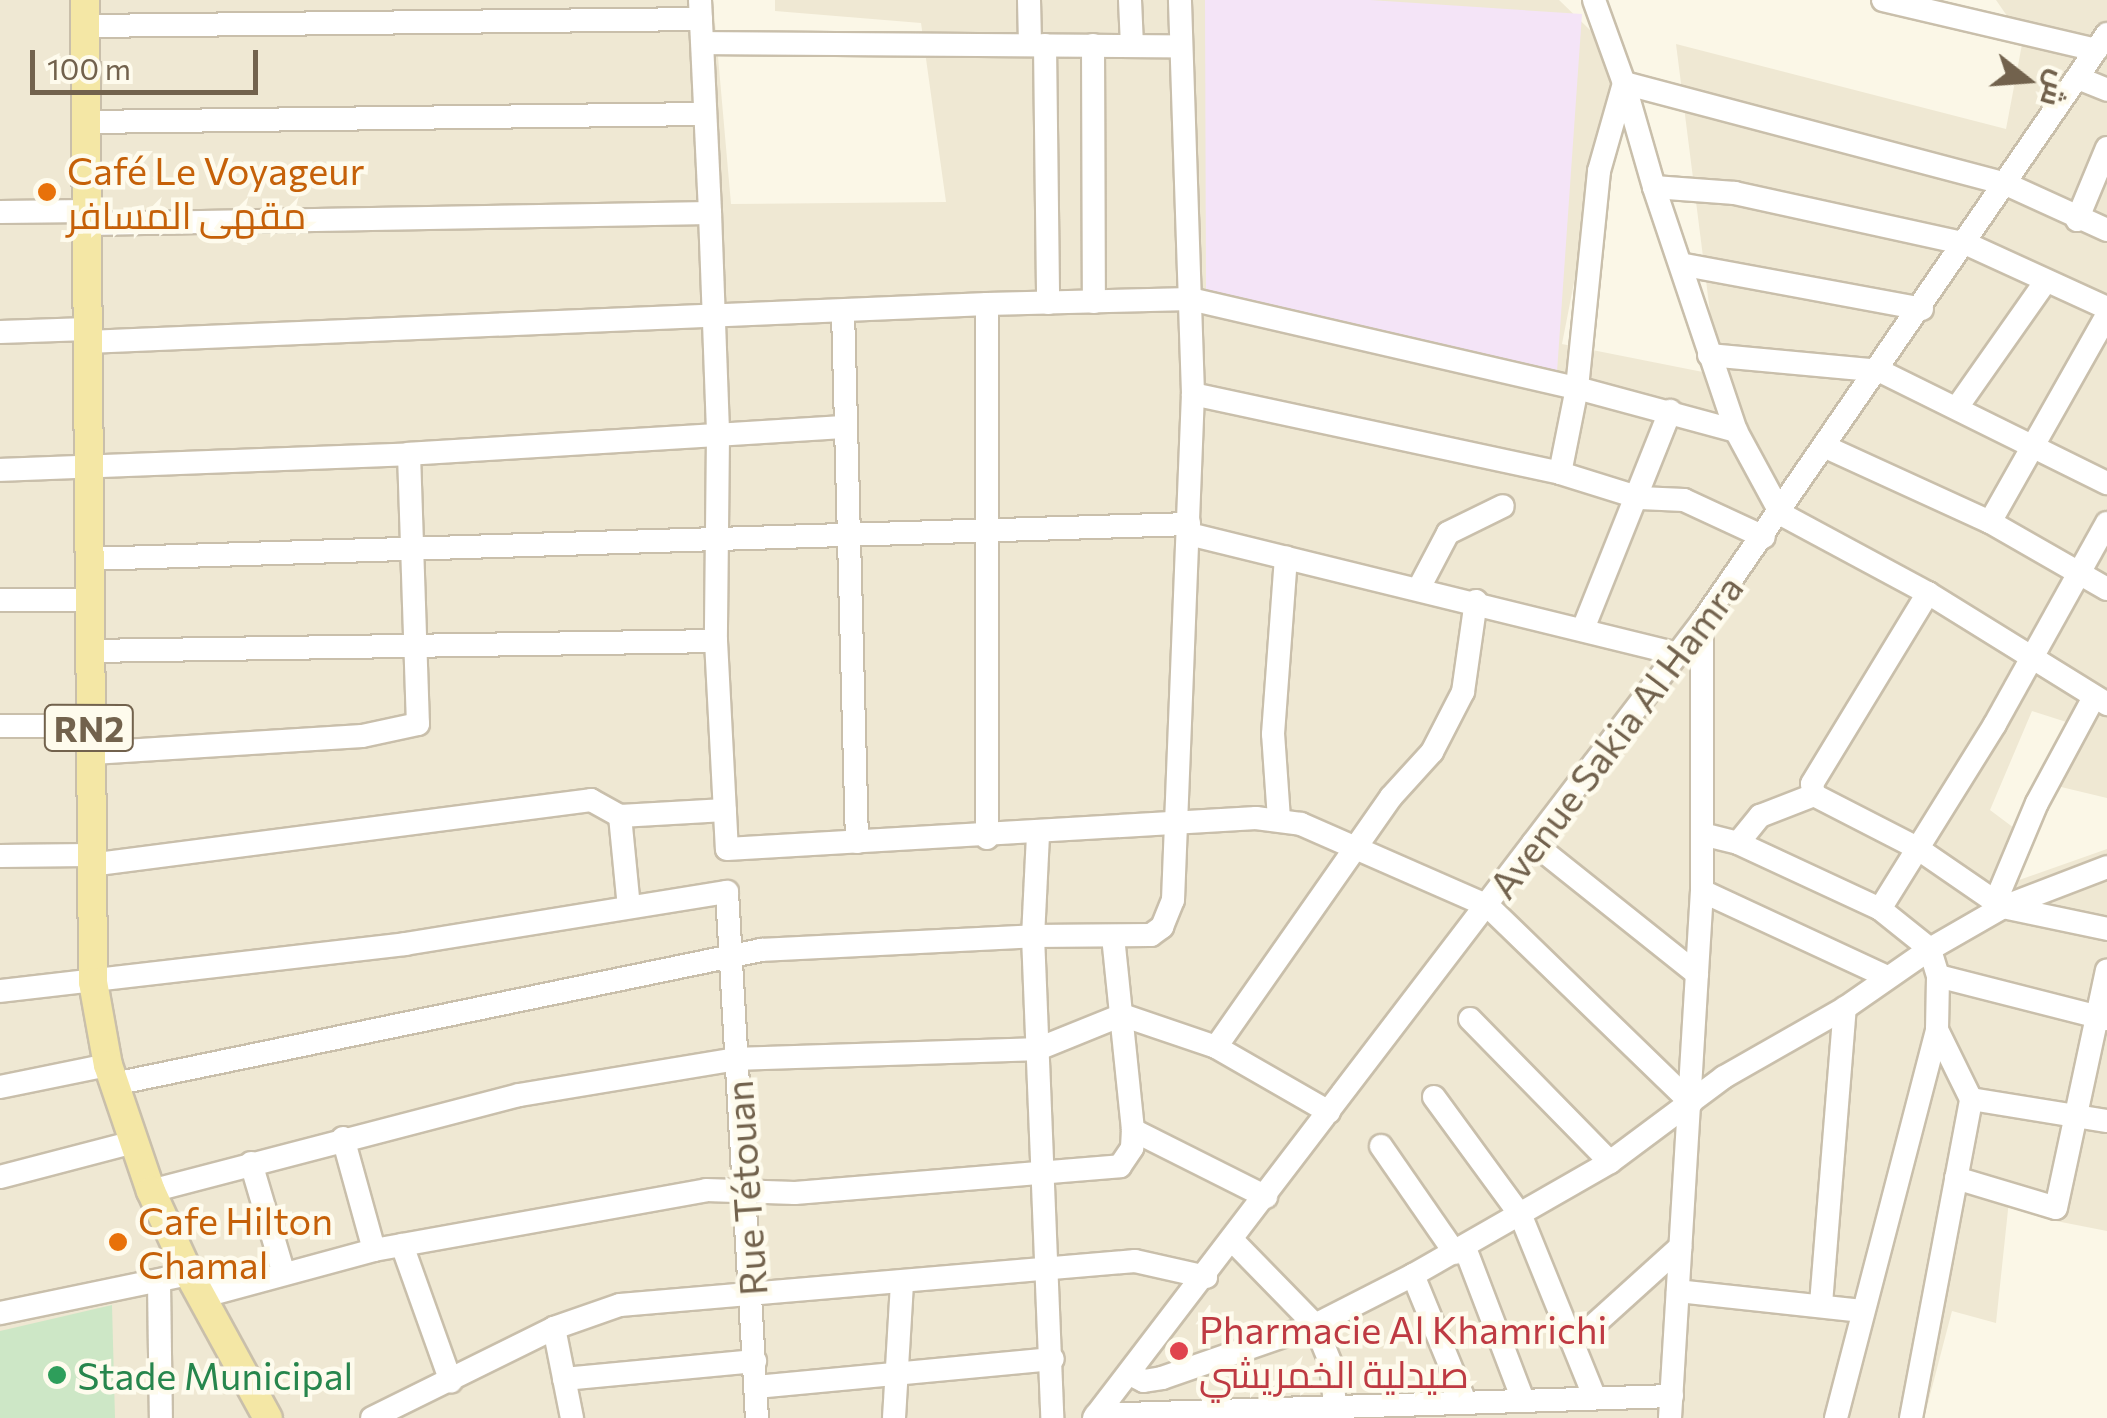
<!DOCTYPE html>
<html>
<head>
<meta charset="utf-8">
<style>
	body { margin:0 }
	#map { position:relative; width:2107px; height:1418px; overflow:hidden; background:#fbf7e7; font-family:Commissioner,Cairo,sans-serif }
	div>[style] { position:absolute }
	.residential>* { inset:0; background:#efe8d3 }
	.education>* { inset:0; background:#f4e4f7 }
	.green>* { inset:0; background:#cde7c6 }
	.roads { filter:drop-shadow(2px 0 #c9bfab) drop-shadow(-2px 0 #c9bfab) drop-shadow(0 2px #c9bfab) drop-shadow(0 -2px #c9bfab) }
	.minor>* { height:22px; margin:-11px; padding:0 11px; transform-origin:11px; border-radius:11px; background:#fff }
	.major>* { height:28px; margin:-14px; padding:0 14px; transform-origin:14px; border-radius:14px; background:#f4e7a5 }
	.dots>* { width:28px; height:28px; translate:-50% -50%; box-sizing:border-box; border:5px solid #fefbed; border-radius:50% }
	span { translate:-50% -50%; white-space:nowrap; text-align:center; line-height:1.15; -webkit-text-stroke:9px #fefbed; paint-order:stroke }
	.shield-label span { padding:2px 8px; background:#fefbed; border:2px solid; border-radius:8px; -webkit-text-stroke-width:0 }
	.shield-label { font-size:35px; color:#72624d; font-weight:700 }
	.food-label { font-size:38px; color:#c56008 }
	.left { translate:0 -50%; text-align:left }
	.street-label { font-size:38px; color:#72624d }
	.health-label { font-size:38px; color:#be3a42 }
	.leisure-label { font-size:38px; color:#27864d }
	.north { position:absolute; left:1977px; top:30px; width:100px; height:100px; -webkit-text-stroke:8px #fefbed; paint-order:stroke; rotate:107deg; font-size:28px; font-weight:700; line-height:40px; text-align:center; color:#72624d }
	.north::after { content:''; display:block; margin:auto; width:35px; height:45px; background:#72624d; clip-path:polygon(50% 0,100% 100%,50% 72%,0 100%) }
	.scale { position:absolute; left:30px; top:50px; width:228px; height:45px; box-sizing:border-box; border:5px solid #72624d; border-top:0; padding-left:12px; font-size:30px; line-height:35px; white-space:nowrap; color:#72624d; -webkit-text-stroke:8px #fefbed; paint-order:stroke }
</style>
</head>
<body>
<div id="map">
	<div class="residential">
		<div style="clip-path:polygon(0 0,713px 0,731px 204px,946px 202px,921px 23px,775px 11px,775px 0,1559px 0,1618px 57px,1562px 344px,1718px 375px,1676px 44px,2006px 129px,2023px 39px,1996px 0,2107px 0,2107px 798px,2057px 786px,2082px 727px,2032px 711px,1990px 810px,2022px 834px,1985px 892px,2107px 849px,2107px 1231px,2056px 1221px,2010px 1191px,1996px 1323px,1952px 1311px,1924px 1418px,0 1418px)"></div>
	</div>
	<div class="education">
		<div style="clip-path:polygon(1205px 0,1370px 0,1582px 14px,1557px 372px,1206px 291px)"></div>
	</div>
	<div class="green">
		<div style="clip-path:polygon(112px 1305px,115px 1418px,0 1418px,0 1331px)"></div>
	</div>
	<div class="roads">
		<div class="minor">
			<div style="left:700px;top:0;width:213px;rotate:87.3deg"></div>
			<div style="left:1029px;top:0;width:45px;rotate:88.7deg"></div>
			<div style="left:1130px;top:0;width:46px;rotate:87.5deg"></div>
			<div style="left:1883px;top:0;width:219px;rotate:13.2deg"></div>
			<div style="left:86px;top:26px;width:615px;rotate:-0.65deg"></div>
			<div style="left:704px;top:43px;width:476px;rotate:0.4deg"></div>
			<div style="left:1045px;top:45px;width:258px;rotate:89.3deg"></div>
			<div style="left:1093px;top:45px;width:257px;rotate:89.8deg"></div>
			<div style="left:2078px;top:78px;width:31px;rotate:22deg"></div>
			<div style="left:86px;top:122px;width:619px;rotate:-0.74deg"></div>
			<div style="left:1654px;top:187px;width:108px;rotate:-106.1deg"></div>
			<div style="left:1624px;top:83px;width:395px;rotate:14.8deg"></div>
			<div style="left:2006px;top:184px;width:111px;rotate:24.5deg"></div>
			<div style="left:0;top:212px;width:87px;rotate:-0.7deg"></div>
			<div style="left:2077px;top:220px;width:78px;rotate:-67.4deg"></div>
			<div style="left:87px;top:224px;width:623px;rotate:-1.01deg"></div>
			<div style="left:710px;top:213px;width:222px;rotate:87.9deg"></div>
			<div style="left:718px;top:435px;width:310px;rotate:176.5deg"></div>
			<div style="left:1685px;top:265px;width:241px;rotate:10.5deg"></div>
			<div style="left:843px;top:311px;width:531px;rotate:88.49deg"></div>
			<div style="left:0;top:332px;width:87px;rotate:-2deg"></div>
			<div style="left:87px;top:342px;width:901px;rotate:-2.42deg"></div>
			<div style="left:1709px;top:355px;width:172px;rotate:5.3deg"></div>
			<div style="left:1880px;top:371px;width:253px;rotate:26.3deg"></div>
			<div style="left:1193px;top:394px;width:375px;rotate:12.1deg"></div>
			<div style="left:1560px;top:473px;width:84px;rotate:17.4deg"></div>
			<div style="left:1640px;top:498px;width:44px;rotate:2.6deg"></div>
			<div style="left:1684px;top:500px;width:88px;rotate:24.8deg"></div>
			<div style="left:1958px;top:406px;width:151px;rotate:-54.9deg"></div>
			<div style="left:844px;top:427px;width:126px;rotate:176.4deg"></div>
			<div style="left:718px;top:435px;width:206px;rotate:90.6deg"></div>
			<div style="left:716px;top:641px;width:208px;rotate:87deg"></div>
			<div style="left:727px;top:849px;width:530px;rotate:-3.35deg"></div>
			<div style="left:1256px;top:818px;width:45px;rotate:7.6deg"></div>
			<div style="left:1301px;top:824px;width:204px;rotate:23.7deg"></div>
			<div style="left:1488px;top:906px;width:283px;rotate:44.1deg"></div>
			<div style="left:1736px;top:431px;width:257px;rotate:-108.6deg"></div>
			<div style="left:1654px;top:187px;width:81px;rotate:4.2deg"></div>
			<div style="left:1735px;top:193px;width:238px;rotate:12.4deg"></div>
			<div style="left:1967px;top:244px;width:154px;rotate:24.6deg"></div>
			<div style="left:1828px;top:448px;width:178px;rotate:24.6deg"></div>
			<div style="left:1990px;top:522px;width:135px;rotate:29.8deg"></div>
			<div style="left:0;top:470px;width:409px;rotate:-2.2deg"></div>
			<div style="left:409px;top:454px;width:270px;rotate:88.1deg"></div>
			<div style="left:418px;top:724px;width:57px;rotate:167.9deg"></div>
			<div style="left:362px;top:736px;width:274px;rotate:176.4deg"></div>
			<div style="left:1560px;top:473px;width:87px;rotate:-78.7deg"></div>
			<div style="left:1577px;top:388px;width:218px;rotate:-84.2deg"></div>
			<div style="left:1599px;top:171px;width:91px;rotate:-74.1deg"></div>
			<div style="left:1624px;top:83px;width:88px;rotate:-109.9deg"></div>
			<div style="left:1990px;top:522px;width:238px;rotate:-60.5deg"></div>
			<div style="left:1189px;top:534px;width:504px;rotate:13.79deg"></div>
			<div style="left:88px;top:559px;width:1102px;rotate:-1.82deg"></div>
			<div style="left:1419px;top:588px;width:62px;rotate:-62.2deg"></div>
			<div style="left:1448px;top:533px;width:61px;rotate:-26.1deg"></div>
			<div style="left:1928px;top:593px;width:223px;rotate:121.3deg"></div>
			<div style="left:1812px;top:784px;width:11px;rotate:80deg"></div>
			<div style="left:1814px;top:795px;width:116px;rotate:27.2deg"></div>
			<div style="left:1917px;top:848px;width:104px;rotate:34.5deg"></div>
			<div style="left:2003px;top:907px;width:106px;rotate:11.9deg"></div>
			<div style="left:0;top:600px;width:88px"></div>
			<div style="left:1583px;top:629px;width:235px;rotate:-68.2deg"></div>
			<div style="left:89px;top:651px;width:627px;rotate:-0.91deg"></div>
			<div style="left:0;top:726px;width:89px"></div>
			<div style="left:620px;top:816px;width:105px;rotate:-3.3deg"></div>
			<div style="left:1279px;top:819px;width:85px;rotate:-94deg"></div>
			<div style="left:1273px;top:734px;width:177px;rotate:-85.8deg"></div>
			<div style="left:1702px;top:834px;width:37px;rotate:14deg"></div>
			<div style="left:1738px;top:843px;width:157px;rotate:24.9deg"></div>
			<div style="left:1880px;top:909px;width:218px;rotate:-58.1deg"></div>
			<div style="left:1995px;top:724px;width:230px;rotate:-60.9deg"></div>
			<div style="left:1038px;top:835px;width:101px;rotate:92.8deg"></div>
			<div style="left:1033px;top:936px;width:118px;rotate:-0.5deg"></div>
			<div style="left:1151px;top:935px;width:14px;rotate:-36deg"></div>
			<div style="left:1162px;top:927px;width:29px;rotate:-68deg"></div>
			<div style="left:1173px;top:900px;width:506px;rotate:-87.74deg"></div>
			<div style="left:1193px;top:394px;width:394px;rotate:-91.9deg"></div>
			<div style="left:987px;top:838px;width:534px;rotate:-90deg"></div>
			<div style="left:987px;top:304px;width:203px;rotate:-1.4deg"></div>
			<div style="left:1190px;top:299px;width:397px;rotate:13deg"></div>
			<div style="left:1577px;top:388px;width:165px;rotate:15.1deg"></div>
			<div style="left:1736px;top:431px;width:94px;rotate:61.5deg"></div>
			<div style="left:1781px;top:514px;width:167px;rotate:28.3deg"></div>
			<div style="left:1928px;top:593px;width:211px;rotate:31.8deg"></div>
			<div style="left:1533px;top:843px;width:210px;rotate:38.6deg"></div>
			<div style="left:1738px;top:843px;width:35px;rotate:-51deg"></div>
			<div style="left:1760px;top:816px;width:58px;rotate:-21.3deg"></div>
			<div style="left:0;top:856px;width:89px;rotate:-0.6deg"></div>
			<div style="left:90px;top:865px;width:505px;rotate:-7.39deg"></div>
			<div style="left:591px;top:800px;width:33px;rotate:29deg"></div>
			<div style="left:620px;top:816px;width:91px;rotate:84.4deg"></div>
			<div style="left:1702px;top:891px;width:204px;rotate:24.9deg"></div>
			<div style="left:1997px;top:898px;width:103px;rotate:-67.2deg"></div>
			<div style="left:2037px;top:803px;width:120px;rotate:-61.7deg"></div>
			<div style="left:1938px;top:976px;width:174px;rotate:14.3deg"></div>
			<div style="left:0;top:991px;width:408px;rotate:-6.6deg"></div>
			<div style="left:405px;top:944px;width:326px;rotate:-9.2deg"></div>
			<div style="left:727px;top:892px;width:527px;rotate:86.74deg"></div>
			<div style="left:1470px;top:1019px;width:200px;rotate:45.6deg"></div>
			<div style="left:114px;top:1084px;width:661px;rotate:-11.7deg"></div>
			<div style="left:761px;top:950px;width:272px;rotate:-2.9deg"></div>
			<div style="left:1033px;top:936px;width:482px;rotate:87.7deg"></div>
			<div style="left:0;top:1087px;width:110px;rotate:-11.5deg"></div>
			<div style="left:1434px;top:1097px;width:147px;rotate:53.8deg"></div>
			<div style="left:1521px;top:1216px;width:196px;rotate:67.9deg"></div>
			<div style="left:1971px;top:1099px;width:138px;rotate:9.2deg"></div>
			<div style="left:1329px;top:1112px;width:130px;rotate:-150.1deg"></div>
			<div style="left:1216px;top:1047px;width:305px;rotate:-55deg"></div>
			<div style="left:1391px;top:797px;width:61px;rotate:-47.7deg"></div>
			<div style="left:1432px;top:752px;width:68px;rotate:-62.7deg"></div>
			<div style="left:1463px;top:692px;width:92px;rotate:-81.9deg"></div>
			<div style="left:1133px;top:1130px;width:149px;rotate:26.7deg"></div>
			<div style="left:343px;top:1138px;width:116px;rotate:74.5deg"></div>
			<div style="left:1381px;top:1146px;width:130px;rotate:55.3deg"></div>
			<div style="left:251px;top:1163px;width:113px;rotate:73.5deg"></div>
			<div style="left:0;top:1177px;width:138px;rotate:-14.6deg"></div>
			<div style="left:1956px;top:1178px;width:104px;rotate:16.7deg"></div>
			<div style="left:2056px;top:1208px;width:243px;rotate:-77.9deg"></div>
			<div style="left:151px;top:1191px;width:380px;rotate:-14.6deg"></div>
			<div style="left:519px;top:1095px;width:221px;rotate:-9.4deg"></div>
			<div style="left:737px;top:1059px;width:301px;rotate:-1.9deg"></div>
			<div style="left:1038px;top:1049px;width:91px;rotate:-22deg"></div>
			<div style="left:1122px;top:1015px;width:99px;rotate:18.8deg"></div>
			<div style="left:1234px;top:1242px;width:116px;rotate:45.7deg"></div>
			<div style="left:1315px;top:1325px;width:42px;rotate:67.7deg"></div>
			<div style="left:1331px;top:1364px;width:52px;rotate:84.5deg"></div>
			<div style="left:402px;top:1245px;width:145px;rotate:70.3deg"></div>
			<div style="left:1465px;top:1248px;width:163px;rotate:69.1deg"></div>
			<div style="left:1413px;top:1275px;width:137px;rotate:67.7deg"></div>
			<div style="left:159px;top:1282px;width:136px;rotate:89.2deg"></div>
			<div style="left:1678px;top:1291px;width:186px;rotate:6.2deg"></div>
			<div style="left:201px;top:1297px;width:179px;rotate:-15.2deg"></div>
			<div style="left:374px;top:1250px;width:337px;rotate:-10.2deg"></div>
			<div style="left:706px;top:1190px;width:89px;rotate:1.9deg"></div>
			<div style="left:795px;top:1193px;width:326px;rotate:-4.7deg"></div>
			<div style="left:1120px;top:1166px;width:22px;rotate:-56deg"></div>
			<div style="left:1132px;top:1148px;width:18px;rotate:-87deg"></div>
			<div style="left:1133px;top:1130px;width:194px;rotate:-95.9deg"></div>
			<div style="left:1821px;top:1304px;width:297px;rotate:-85.4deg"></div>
			<div style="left:0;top:1313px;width:193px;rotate:-11.7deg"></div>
			<div style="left:554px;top:1328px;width:92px;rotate:78.7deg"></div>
			<div style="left:1575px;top:1342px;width:142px;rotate:-42.1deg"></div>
			<div style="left:1132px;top:1375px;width:13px;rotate:27deg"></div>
			<div style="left:1144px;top:1381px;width:18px;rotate:-9deg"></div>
			<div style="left:1162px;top:1378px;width:162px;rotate:-19.1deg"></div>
			<div style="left:1315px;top:1325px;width:110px;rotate:-27deg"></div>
			<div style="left:1413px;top:1275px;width:227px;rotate:-29.8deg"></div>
			<div style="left:1610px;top:1162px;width:142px;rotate:-36.7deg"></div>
			<div style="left:1724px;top:1077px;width:139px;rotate:-29.7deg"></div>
			<div style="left:1845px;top:1008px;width:103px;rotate:-34.8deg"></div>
			<div style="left:1930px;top:949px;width:84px;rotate:-29.9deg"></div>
			<div style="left:2003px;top:907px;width:111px;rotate:-21deg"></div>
			<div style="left:564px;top:1379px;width:192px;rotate:-5.4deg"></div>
			<div style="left:756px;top:1387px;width:298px;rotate:-5.4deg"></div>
			<div style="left:1096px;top:1415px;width:576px;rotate:-1.89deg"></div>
			<div style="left:372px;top:1418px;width:203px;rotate:-26.3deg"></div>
			<div style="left:554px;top:1328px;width:70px;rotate:-19.2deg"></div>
			<div style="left:620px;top:1305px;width:517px;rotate:-4.88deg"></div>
			<div style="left:1135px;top:1261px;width:73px;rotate:12.7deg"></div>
			<div style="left:894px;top:1418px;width:135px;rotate:-86.6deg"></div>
			<div style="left:1094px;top:1418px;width:1002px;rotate:-52.63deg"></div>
			<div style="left:1702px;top:622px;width:714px;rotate:-55.44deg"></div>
			<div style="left:1670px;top:1418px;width:528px;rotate:-86.53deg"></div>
			<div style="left:1702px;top:891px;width:269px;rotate:-90deg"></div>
			<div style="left:1836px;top:1418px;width:401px;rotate:-75.4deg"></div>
			<div style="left:1937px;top:1030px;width:54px;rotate:-88.9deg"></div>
			<div style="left:1938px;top:976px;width:28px;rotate:-107deg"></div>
			<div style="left:1930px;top:949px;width:64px;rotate:-141.3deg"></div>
			<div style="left:1911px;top:1418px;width:325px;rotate:-79.3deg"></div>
			<div style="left:1971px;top:1099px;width:77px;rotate:-116.2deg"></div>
		</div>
		<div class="major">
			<div style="left:85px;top:0;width:982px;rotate:89.53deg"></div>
			<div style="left:93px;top:982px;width:84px;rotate:79.8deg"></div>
			<div style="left:108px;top:1065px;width:133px;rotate:71.2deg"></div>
			<div style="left:151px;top:1191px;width:91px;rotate:65.4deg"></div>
			<div style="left:189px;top:1274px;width:164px;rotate:61.3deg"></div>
		</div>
	</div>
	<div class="dots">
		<div style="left:47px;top:192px;background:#e8710a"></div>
		<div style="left:118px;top:1242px;background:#e8710a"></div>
		<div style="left:1179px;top:1351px;background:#e0444e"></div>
		<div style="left:57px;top:1375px;background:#2e9e5b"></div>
	</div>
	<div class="shield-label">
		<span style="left:89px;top:728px">RN2</span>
	</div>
	<div class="food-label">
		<span class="left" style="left:67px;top:192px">Café Le Voyageur<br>مقهى المسافر</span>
		<span class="left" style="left:138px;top:1242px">Cafe Hilton<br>Chamal</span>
	</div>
	<div class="street-label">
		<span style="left:1615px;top:736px;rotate:-53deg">Avenue Sakia Al Hamra</span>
		<span style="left:745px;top:1188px;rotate:-94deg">Rue Tétouan</span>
	</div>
	<div class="health-label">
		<span class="left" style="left:1199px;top:1351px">Pharmacie Al Khamrichi<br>صيدلية الخمريشي</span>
	</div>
	<div class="leisure-label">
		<span class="left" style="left:77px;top:1375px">Stade Municipal</span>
	</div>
	<div class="north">ش</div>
	<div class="scale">100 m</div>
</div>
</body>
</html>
